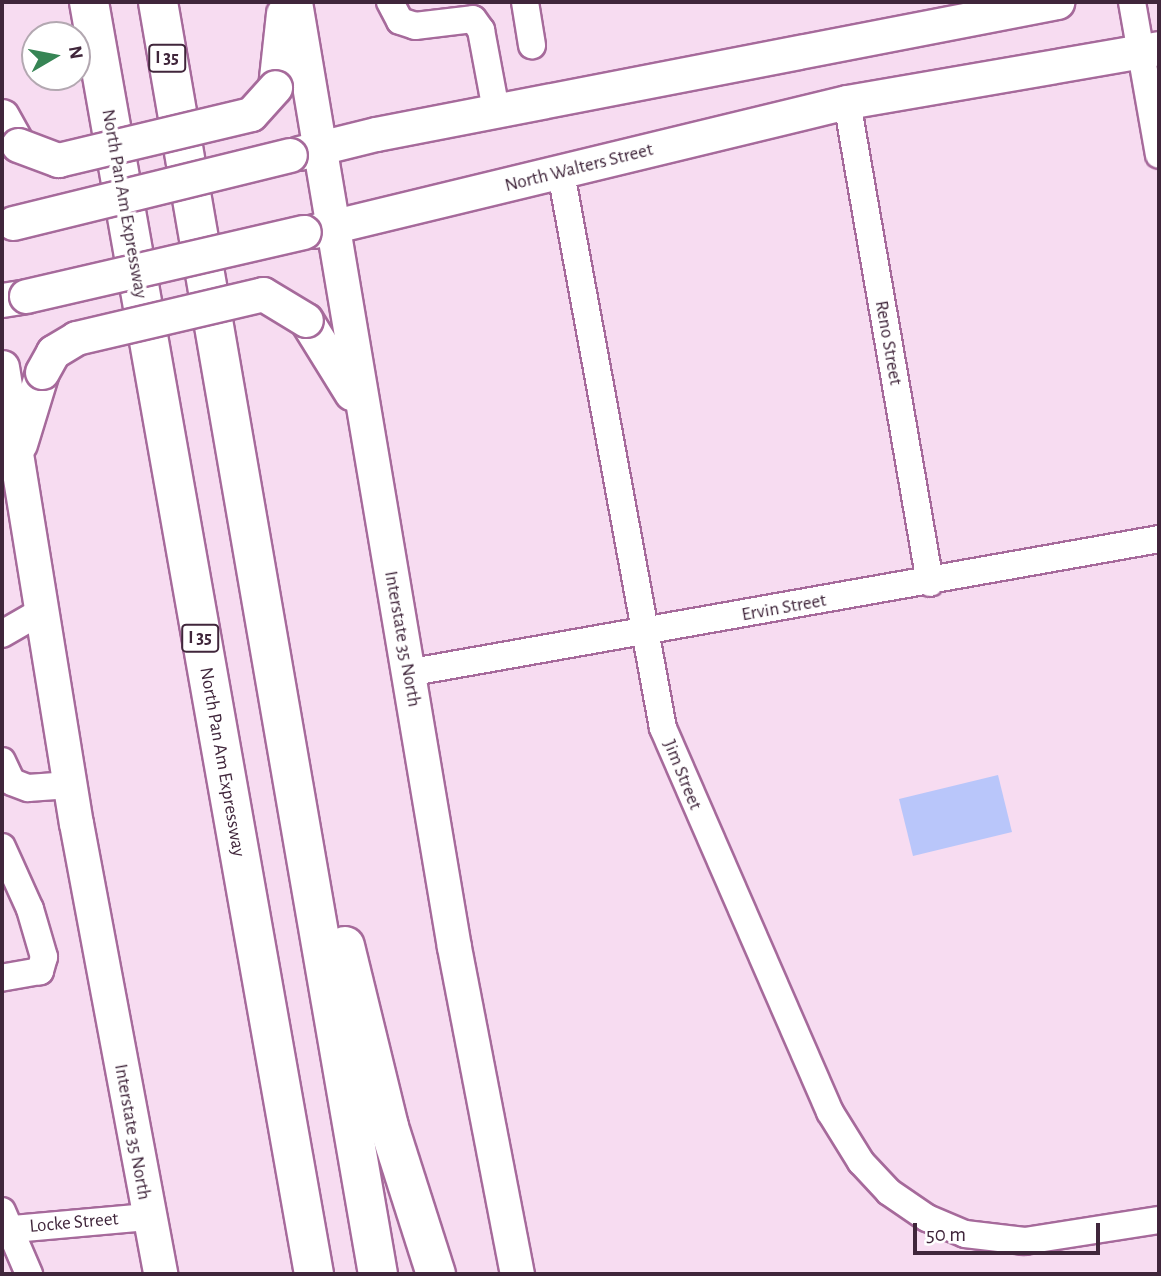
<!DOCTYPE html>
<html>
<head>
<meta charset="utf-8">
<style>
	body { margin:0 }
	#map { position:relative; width:1161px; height:1276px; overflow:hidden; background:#f7dcf1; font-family:"Alegreya Sans",sans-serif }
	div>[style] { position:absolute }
	.green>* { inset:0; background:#b9c6fa }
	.roads { filter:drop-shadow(2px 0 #a66a9b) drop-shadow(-2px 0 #a66a9b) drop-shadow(0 2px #a66a9b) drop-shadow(0 -2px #a66a9b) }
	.minor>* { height:26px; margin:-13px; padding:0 13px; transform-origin:13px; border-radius:13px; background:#fff }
	.major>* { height:33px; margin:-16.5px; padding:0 16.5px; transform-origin:16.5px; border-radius:16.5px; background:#fff }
	.highway>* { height:38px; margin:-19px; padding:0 19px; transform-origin:19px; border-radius:19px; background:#fff }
	.bridges { filter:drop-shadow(2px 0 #a66a9b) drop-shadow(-2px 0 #a66a9b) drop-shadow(0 2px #a66a9b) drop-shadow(0 -2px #a66a9b) }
	.major-bridge>* { height:33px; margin:-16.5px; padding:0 16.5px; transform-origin:16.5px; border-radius:16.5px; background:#fff }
	span { translate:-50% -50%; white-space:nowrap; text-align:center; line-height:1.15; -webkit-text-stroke:7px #fff; paint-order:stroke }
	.shield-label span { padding:2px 5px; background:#fff; border:2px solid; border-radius:5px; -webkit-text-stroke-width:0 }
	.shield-label { font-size:18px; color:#40263b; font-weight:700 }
	.street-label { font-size:19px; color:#40263b }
	.frame { position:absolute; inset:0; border:4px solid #40263b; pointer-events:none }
	.north { position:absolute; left:21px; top:21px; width:70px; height:70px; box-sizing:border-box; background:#fff; border:2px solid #b3a8b1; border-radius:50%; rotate:80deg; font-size:19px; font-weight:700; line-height:28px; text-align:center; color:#40263b }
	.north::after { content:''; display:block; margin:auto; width:24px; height:32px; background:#378555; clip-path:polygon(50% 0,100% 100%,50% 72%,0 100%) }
	.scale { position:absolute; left:913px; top:1223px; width:187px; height:32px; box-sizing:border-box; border:4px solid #40263b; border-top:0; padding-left:9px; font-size:21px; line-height:24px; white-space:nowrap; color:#40263b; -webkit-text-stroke:5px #fff; paint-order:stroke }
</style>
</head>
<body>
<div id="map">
	<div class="green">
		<div style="clip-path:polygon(998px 775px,1012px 832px,913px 856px,899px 799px)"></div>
	</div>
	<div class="roads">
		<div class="minor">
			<div style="left:390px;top:2px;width:21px;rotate:62deg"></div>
			<div style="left:400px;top:21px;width:16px;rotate:18deg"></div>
			<div style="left:415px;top:26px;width:58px;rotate:-6.9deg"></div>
			<div style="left:473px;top:19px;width:14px;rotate:54deg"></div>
			<div style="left:481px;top:30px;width:81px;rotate:79.4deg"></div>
			<div style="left:525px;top:2px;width:44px;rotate:80.8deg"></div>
			<div style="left:1132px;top:2px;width:155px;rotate:80deg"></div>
			<div style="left:847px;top:102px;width:488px;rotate:80.2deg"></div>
			<div style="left:561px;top:173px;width:564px;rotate:79.59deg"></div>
			<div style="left:663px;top:728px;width:419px;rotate:66.5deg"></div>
			<div style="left:830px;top:1112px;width:59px;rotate:58.2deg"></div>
			<div style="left:861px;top:1162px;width:41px;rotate:47deg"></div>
			<div style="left:889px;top:1192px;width:46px;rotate:34.4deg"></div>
			<div style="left:927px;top:1218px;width:41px;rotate:22.8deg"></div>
			<div style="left:965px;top:1234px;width:60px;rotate:6.7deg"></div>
			<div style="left:1025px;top:1241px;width:136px;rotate:-8.9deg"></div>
			<div style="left:2px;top:634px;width:46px;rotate:-29.9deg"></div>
			<div style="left:407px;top:673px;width:764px;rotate:-10.1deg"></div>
			<div style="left:2px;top:761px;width:23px;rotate:65deg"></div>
			<div style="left:12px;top:782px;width:17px;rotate:21deg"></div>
			<div style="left:28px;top:788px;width:42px;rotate:-4.1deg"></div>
			<div style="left:2px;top:847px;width:68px;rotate:65.7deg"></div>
			<div style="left:30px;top:909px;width:50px;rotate:73.7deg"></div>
			<div style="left:44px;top:957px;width:15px;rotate:106deg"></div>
			<div style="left:40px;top:971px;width:39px;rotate:170deg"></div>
			<div style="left:2px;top:1211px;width:69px;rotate:66.8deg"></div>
			<div style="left:2px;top:1230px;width:146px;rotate:-5.1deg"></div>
		</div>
		<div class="major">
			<div style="left:295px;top:2px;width:958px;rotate:80.45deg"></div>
			<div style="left:454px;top:947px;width:333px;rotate:79.1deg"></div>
			<div style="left:275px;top:87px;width:74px;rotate:-83.8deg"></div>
			<div style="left:2px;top:116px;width:33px;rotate:61deg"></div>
			<div style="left:299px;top:153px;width:79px;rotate:-13.9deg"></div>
			<div style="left:376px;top:134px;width:694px;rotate:-10.97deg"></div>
			<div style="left:314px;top:231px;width:548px;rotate:-13.61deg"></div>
			<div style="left:847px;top:102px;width:317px;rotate:-9.8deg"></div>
			<div style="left:2px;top:300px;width:24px;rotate:-9deg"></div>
			<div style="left:306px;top:320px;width:86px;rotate:58.3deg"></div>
			<div style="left:2px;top:367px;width:462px;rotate:80.8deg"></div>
			<div style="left:76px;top:823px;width:459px;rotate:79.4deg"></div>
			<div style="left:20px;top:444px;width:75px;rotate:-73deg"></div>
		</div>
		<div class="highway">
			<div style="left:89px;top:2px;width:1292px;rotate:79.97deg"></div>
			<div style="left:158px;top:2px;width:1291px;rotate:80.19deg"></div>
			<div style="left:345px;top:946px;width:186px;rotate:76.3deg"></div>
			<div style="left:389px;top:1127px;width:154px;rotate:72.3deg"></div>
		</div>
	</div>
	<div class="bridges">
		<div class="major-bridge">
			<div style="left:18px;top:145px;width:43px;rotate:20.6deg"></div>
			<div style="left:58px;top:160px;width:198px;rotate:-13.4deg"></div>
			<div style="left:251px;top:114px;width:36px;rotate:-48deg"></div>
			<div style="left:13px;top:223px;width:285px;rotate:-13.8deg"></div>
			<div style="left:26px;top:296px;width:285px;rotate:-13deg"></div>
			<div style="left:42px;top:372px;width:23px;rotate:-61deg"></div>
			<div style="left:53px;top:352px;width:27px;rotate:-31deg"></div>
			<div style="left:76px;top:338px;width:192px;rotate:-13.2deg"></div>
			<div style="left:263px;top:294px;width:50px;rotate:31.2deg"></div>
		</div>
	</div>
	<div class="shield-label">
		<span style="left:167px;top:58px">I 35</span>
		<span style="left:200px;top:638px">I 35</span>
	</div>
	<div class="street-label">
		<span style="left:579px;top:168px;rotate:-14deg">North Walters Street</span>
		<span style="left:124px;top:204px;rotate:80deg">North Pan Am Expressway</span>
		<span style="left:888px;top:343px;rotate:80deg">Reno Street</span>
		<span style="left:784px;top:608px;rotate:-10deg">Ervin Street</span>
		<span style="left:402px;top:639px;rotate:80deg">Interstate 35 North</span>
		<span style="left:222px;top:762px;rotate:80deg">North Pan Am Expressway</span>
		<span style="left:682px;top:775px;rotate:68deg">Jim Street</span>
		<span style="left:132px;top:1132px;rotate:80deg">Interstate 35 North</span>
		<span style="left:74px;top:1223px;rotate:-5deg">Locke Street</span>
	</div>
	<div class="frame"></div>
	<div class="north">N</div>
	<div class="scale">50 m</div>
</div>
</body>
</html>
